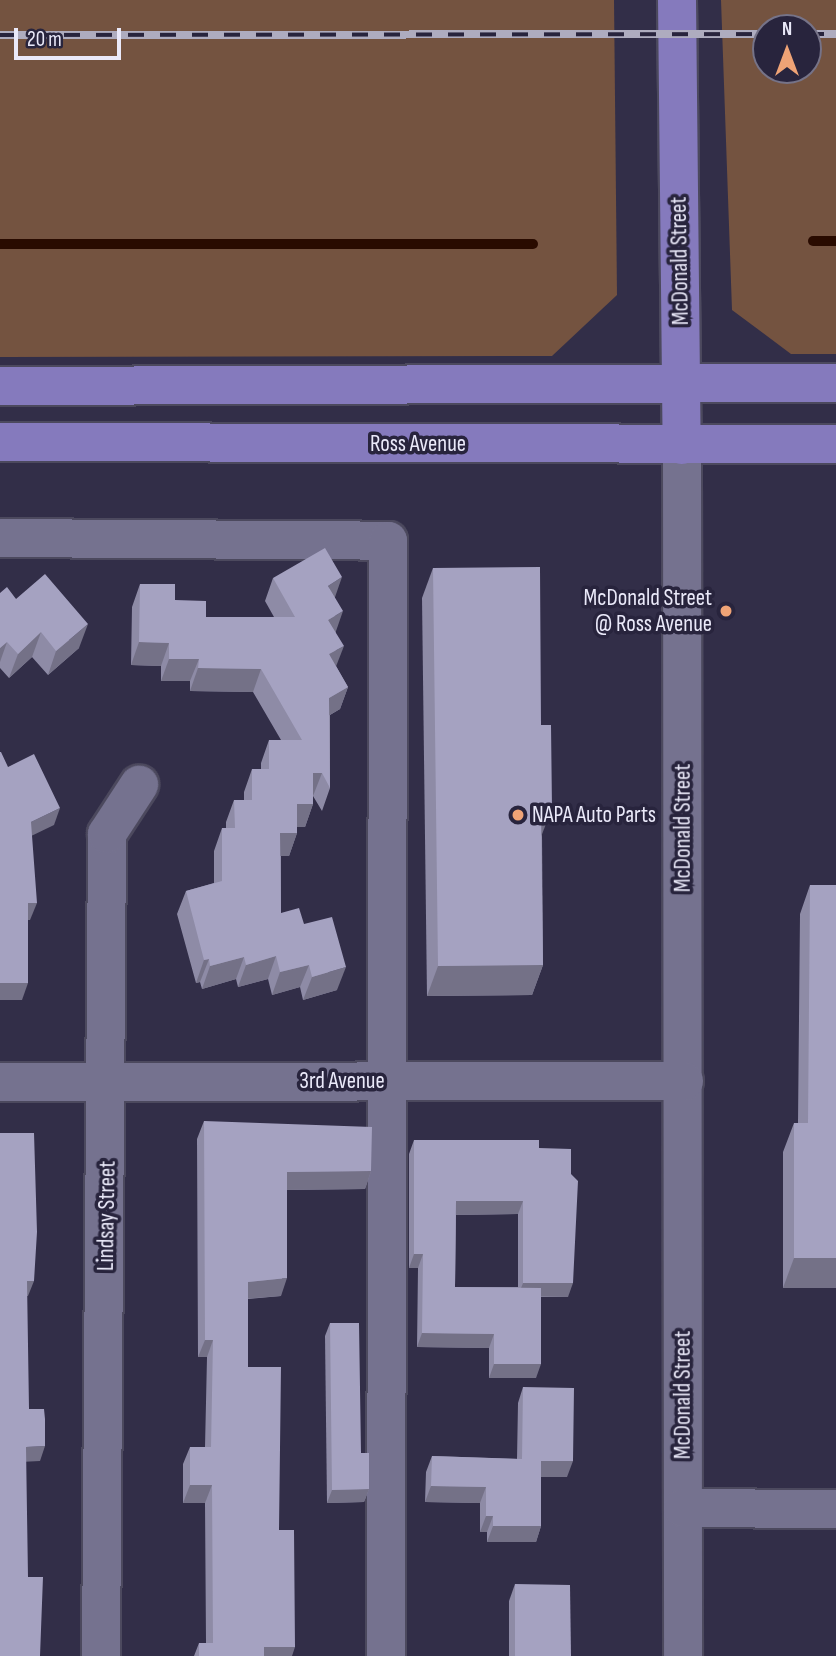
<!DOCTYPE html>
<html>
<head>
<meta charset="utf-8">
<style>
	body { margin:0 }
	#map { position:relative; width:836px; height:1656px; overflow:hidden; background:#322e48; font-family:"Sofia Sans Condensed",sans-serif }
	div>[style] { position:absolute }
	.green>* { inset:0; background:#745340 }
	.stream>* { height:10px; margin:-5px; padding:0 5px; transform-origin:5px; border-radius:5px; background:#290b00 }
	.roads { filter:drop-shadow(2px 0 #4c495e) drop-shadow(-2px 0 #4c495e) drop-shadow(0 2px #4c495e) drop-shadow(0 -2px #4c495e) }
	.minor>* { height:38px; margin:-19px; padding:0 19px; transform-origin:19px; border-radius:19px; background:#75728f }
	.major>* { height:38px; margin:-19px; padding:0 19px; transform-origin:19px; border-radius:19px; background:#857abd }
	.rail>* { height:8px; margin-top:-4px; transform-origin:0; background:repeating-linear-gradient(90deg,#28243d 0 16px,#aeacbf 0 32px); box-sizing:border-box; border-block:2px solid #aeacbf }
	.wall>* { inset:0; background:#8e8ba6 }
	.shaded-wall>* { inset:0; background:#747187 }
	.building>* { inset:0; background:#a5a2c1 }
	.dots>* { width:19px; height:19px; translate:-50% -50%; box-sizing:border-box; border:4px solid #28243d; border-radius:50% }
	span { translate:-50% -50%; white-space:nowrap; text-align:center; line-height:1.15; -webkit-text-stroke:7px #28243d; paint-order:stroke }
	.street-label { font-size:23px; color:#eae9f9 }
	.poi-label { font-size:23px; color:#eae9f9 }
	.right { translate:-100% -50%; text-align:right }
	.left { translate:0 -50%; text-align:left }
	.north { position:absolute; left:752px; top:14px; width:70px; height:70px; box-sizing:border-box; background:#28243d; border:2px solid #767388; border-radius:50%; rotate:0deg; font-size:19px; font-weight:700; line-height:28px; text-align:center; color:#eae9f9 }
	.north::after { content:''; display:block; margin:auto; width:24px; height:32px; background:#efa376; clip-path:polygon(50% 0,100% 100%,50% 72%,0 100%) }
	.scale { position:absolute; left:14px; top:28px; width:107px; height:32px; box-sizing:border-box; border:4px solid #eae9f9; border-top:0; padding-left:9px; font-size:21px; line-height:24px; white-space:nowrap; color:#eae9f9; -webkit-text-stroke:5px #28243d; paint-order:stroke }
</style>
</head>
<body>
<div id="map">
	<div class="green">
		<div style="clip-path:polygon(0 0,614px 0,617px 295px,552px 356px,0 357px)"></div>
		<div style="clip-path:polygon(evenodd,721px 0,836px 0,836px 354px,791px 354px,732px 310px,721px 0,808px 28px,808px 70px,766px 70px,766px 28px,808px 28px)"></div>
	</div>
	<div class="stream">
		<div style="left:813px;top:241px;width:23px"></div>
		<div style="left:0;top:244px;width:533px"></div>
	</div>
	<div class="roads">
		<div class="minor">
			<div style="left:682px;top:445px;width:1211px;rotate:89.95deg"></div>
			<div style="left:0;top:538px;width:388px;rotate:0.4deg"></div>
			<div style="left:388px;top:541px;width:1115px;rotate:90.1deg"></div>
			<div style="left:0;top:1082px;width:684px;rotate:-0.08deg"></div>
			<div style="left:683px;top:1508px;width:153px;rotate:0.4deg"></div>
			<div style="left:101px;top:1656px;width:822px;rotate:-89.58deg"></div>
			<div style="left:107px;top:834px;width:59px;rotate:-56.9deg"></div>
		</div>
		<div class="major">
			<div style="left:677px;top:0;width:445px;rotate:89.4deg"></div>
			<div style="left:0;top:386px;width:836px;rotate:-0.21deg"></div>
			<div style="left:0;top:442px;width:836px;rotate:0.14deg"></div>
		</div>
	</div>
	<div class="rail">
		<div style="left:808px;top:34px;width:28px"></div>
		<div style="left:0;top:35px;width:766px;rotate:-0.07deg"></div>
	</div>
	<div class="wall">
		<div style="clip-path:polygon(433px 568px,542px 835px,543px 965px,532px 995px,427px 996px,422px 598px)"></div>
		<div style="clip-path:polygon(273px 578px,335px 598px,336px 666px,348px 687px,340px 709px,330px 715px,330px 788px,322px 811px,313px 796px,313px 804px,305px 827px,297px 827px,297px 833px,289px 856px,281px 856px,281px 913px,304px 924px,337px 990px,303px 1000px,300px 987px,272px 995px,268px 979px,238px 987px,236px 979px,202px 989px,200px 982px,196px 983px,177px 914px,186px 891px,214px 883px,214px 851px,222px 828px,226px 828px,226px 822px,234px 800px,244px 800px,244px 792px,252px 769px,261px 769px,261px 763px,269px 740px,281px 740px,253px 692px,190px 691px,190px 681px,161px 681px,161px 666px,131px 665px,132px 607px,140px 584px,175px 600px,206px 617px,274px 617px,265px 601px)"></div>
		<div style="clip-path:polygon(0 593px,16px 599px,79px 648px,48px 675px,32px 657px,9px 678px,0 668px)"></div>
		<div style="clip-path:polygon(810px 885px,836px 1288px,783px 1288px,783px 1152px,794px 1123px,798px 1123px,800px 914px)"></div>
		<div style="clip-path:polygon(204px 1121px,371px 1171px,365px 1189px,287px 1190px,281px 1296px,248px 1299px,248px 1367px,279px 1530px,292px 1656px,194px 1656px,199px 1643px,206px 1643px,205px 1503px,183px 1503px,183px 1464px,190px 1447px,205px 1447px,207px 1357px,198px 1357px,197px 1139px)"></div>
		<div style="clip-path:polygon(evenodd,414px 1140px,539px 1148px,568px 1297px,541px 1297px,536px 1378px,489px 1378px,489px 1348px,417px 1347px,418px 1268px,409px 1268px,409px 1154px,414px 1140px,518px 1214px,518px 1287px,455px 1287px,456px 1215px,518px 1214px)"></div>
		<div style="clip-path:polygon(330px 1323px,369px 1489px,364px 1502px,327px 1503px,325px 1336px)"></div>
		<div style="clip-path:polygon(523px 1387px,567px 1477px,541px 1477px,541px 1526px,536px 1542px,487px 1542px,487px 1532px,480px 1532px,480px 1503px,425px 1502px,426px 1472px,432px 1456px,517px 1459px,518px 1403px)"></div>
		<div style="clip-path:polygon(515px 1584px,571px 1656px,509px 1656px,509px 1601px)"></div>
	</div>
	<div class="shaded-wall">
		<div style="clip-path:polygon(342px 577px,334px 600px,328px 586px)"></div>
		<div style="clip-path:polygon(343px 611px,335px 634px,328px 620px)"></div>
		<div style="clip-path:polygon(88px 624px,79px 648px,48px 675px,56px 651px)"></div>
		<div style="clip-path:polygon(41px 632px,32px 657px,9px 678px,18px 654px)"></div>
		<div style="clip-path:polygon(7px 642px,0 662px,0 648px)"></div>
		<div style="clip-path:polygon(139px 642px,169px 643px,161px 666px,131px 665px)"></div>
		<div style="clip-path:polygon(344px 646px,335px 669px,329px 654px)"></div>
		<div style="clip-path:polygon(169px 659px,199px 659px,190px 681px,161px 681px)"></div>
		<div style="clip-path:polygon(198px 668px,261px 669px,253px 692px,190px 691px)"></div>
		<div style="clip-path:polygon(348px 687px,340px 709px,321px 720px,329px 698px)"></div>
		<div style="clip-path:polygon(313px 773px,322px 773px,313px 796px)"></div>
		<div style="clip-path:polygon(297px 804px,313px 804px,305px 827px,289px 827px)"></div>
		<div style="clip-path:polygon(60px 808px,54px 825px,25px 839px,31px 822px)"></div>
		<div style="clip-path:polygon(541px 808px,552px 808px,541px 837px)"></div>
		<div style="clip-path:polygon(280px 833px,297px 833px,289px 856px,272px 856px)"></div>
		<div style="clip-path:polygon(28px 903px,37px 903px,30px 920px,22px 920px)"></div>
		<div style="clip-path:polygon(276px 956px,268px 979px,238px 987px,246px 965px)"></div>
		<div style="clip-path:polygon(244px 957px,236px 979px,202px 989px,210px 966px)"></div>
		<div style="clip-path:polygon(209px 959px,200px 982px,196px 983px,204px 960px)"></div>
		<div style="clip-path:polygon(309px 965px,300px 987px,272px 995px,280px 972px)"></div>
		<div style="clip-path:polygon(543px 965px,532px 995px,427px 996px,438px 966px)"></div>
		<div style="clip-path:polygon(346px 967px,337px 990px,303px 1000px,312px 977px)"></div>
		<div style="clip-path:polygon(0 983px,28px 983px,22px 1000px,0 1000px)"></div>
		<div style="clip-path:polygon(371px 1171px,365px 1189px,280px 1190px,287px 1172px)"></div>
		<div style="clip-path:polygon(456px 1201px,523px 1201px,518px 1214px,451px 1215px)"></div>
		<div style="clip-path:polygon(414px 1254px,423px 1254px,418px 1268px,409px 1268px)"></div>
		<div style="clip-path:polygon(794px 1258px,836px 1258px,836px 1288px,783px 1288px)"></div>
		<div style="clip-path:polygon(287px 1278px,281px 1296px,242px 1299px,248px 1282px)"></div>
		<div style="clip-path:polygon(27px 1281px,34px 1281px,28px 1296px,21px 1296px)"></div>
		<div style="clip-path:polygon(523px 1283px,573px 1283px,568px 1297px,518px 1296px)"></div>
		<div style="clip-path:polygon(422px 1333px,494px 1334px,489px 1348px,417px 1347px)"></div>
		<div style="clip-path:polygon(205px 1340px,213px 1340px,207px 1357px,198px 1357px)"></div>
		<div style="clip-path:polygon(494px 1364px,541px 1364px,536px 1378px,489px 1378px)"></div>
		<div style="clip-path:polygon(45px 1446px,40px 1461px,20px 1462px,26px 1447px)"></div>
		<div style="clip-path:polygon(541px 1461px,573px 1461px,567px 1477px,536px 1477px)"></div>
		<div style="clip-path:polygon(190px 1485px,212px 1485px,205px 1503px,183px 1503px)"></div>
		<div style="clip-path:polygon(431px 1486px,486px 1487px,480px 1503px,425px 1502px)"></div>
		<div style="clip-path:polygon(369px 1489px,364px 1502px,327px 1503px,332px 1490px)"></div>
		<div style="clip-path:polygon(486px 1516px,493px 1516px,487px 1532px,480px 1532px)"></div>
		<div style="clip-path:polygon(493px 1526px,541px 1526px,536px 1542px,487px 1542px)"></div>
		<div style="clip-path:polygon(264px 1647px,295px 1647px,292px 1656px,260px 1656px)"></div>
	</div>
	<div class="building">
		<div style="clip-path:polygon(325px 548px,342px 577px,328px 586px,343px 611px,328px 620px,344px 646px,329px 654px,348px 687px,329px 698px,330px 788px,322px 773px,313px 773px,313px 804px,297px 804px,297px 833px,280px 833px,281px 913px,299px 908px,304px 924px,332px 917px,346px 967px,312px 977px,309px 965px,280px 972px,276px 956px,246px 965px,244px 957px,210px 966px,209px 959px,204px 960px,186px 891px,222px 881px,222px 828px,235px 828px,234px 800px,252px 800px,252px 769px,269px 769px,269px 740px,302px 740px,261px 669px,198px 668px,199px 659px,169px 659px,169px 643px,139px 642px,140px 584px,175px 584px,175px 600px,206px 601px,206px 617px,295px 617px,273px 578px)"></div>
		<div style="clip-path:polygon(540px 567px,541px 725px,551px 725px,552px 808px,541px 808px,543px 965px,438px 966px,433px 568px)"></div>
		<div style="clip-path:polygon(45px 574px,88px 624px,56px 651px,41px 632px,18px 654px,7px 642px,0 648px,0 593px,7px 587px,16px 599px)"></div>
		<div style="clip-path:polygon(0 752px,1px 752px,8px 767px,34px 754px,60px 808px,31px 822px,37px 903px,28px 903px,28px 983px,0 983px)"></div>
		<div style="clip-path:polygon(810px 885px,836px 885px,836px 1258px,794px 1258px,794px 1123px,808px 1123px)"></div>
		<div style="clip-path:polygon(204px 1121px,372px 1127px,371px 1171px,287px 1172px,287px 1278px,248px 1282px,248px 1367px,281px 1367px,279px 1530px,294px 1530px,295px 1647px,264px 1647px,264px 1656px,199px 1656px,199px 1643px,213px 1643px,212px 1485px,190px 1485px,190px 1447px,211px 1447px,213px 1340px,205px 1340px)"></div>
		<div style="clip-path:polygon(0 1133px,34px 1133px,37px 1232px,34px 1281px,27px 1281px,29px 1409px,44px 1409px,45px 1419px,45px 1446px,26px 1447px,28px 1577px,43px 1577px,40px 1656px,0 1656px)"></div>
		<div style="clip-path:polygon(414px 1140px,539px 1140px,539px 1148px,571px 1149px,571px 1174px,578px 1181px,573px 1283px,523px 1283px,523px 1201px,456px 1201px,455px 1287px,541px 1288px,541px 1364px,494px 1364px,494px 1334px,422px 1333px,423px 1254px,414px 1254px)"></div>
		<div style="clip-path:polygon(330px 1323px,359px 1323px,361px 1453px,369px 1453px,369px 1489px,332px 1490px)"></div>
		<div style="clip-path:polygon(523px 1387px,574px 1388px,573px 1461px,541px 1461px,541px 1526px,493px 1526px,493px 1516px,486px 1516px,486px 1487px,431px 1486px,432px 1456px,522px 1459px)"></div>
		<div style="clip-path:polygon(515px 1584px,570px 1585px,571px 1656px,515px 1656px)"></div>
	</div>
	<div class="dots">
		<div style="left:726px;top:611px;background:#efa376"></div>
		<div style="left:518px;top:815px;background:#efa376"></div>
	</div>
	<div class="street-label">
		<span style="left:680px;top:261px;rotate:-91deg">McDonald Street</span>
		<span style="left:418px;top:444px">Ross Avenue</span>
		<span style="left:683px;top:828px;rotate:-90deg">McDonald Street</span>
		<span style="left:342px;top:1081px">3rd Avenue</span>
		<span style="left:107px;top:1216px;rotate:-89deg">Lindsay Street</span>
		<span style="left:683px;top:1395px;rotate:-90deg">McDonald Street</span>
	</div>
	<div class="poi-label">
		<span class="right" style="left:712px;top:611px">McDonald Street<br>@ Ross Avenue</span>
		<span class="left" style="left:532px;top:815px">NAPA Auto Parts</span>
	</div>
	<div class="north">N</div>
	<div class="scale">20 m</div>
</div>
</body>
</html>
